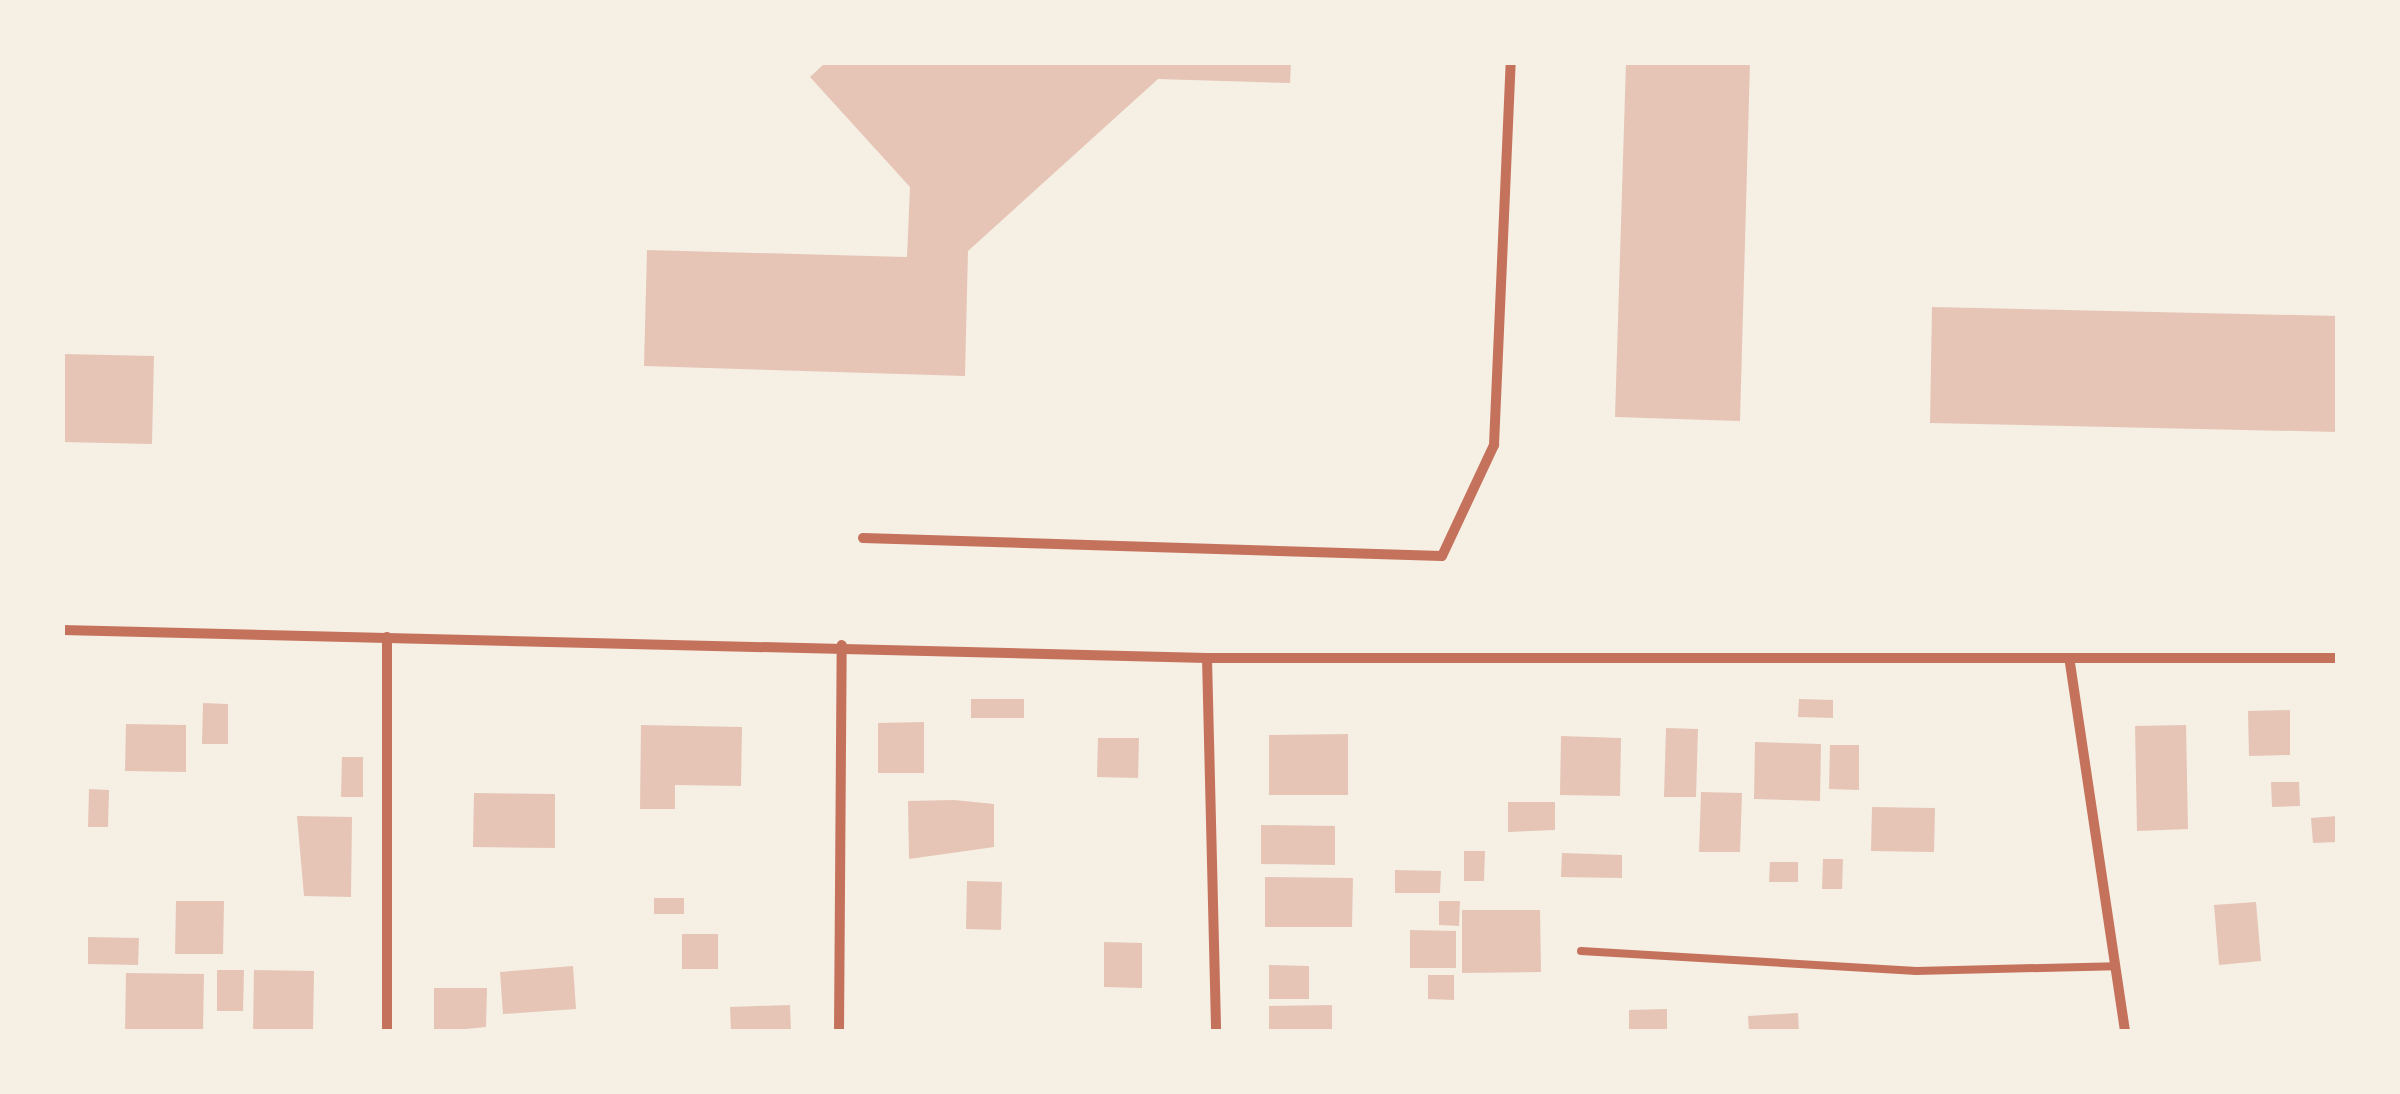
<!DOCTYPE html>
<html>
<head>
<meta charset="utf-8">
<style>
	body { margin:0 }
	#map { position:relative; width:2400px; height:1094px; overflow:hidden; background:#f6efe4; font-family:"DejaVu Sans",sans-serif }
	div>[style] { position:absolute }
	.building>* { inset:0; background:#e6c5b7 }
	.service>* { height:8px; margin:-4px; padding:0 4px; transform-origin:4px; border-radius:4px; background:#c5725c }
	.minor>* { height:10px; margin:-5px; padding:0 5px; transform-origin:5px; border-radius:5px; background:#c5725c }
	span { translate:-50% -50%; white-space:nowrap; text-align:center; line-height:1.15; -webkit-text-stroke:10px #f6efe4; paint-order:stroke }
	.frame { position:absolute; inset:0; border:65px solid #f6efe4; pointer-events:none }
</style>
</head>
<body>
<div id="map">
	<div class="building">
		<div style="clip-path:polygon(826px 62px,1291px 62px,1290px 83px,1158px 79px,968px 251px,965px 376px,644px 366px,647px 250px,907px 257px,910px 187px,810px 77px)"></div>
		<div style="clip-path:polygon(1626px 62px,1750px 62px,1740px 421px,1615px 417px)"></div>
		<div style="clip-path:polygon(1932px 307px,2338px 316px,2338px 432px,1930px 423px)"></div>
		<div style="clip-path:polygon(62px 354px,154px 356px,152px 444px,62px 442px)"></div>
		<div style="clip-path:polygon(971px 699px,1024px 699px,1024px 718px,971px 718px)"></div>
		<div style="clip-path:polygon(1799px 699px,1833px 700px,1833px 718px,1798px 717px)"></div>
		<div style="clip-path:polygon(203px 703px,228px 704px,228px 744px,202px 744px)"></div>
		<div style="clip-path:polygon(2290px 710px,2290px 755px,2249px 756px,2248px 711px)"></div>
		<div style="clip-path:polygon(924px 722px,924px 773px,878px 773px,878px 723px)"></div>
		<div style="clip-path:polygon(126px 724px,186px 725px,186px 772px,125px 771px)"></div>
		<div style="clip-path:polygon(641px 725px,742px 727px,741px 786px,675px 785px,675px 809px,640px 809px)"></div>
		<div style="clip-path:polygon(2186px 725px,2188px 829px,2137px 831px,2135px 726px)"></div>
		<div style="clip-path:polygon(1666px 728px,1698px 729px,1696px 797px,1664px 797px)"></div>
		<div style="clip-path:polygon(1348px 734px,1348px 795px,1269px 795px,1269px 735px)"></div>
		<div style="clip-path:polygon(1561px 736px,1621px 738px,1620px 796px,1560px 795px)"></div>
		<div style="clip-path:polygon(1098px 738px,1139px 738px,1138px 778px,1097px 777px)"></div>
		<div style="clip-path:polygon(1755px 742px,1821px 744px,1820px 801px,1754px 799px)"></div>
		<div style="clip-path:polygon(1830px 745px,1859px 745px,1859px 790px,1829px 789px)"></div>
		<div style="clip-path:polygon(342px 757px,363px 757px,363px 797px,341px 797px)"></div>
		<div style="clip-path:polygon(2271px 782px,2299px 782px,2300px 806px,2272px 807px)"></div>
		<div style="clip-path:polygon(89px 789px,109px 790px,108px 827px,88px 827px)"></div>
		<div style="clip-path:polygon(1701px 792px,1742px 793px,1740px 852px,1699px 852px)"></div>
		<div style="clip-path:polygon(474px 793px,555px 794px,555px 848px,473px 847px)"></div>
		<div style="clip-path:polygon(954px 800px,994px 804px,994px 847px,909px 859px,908px 801px)"></div>
		<div style="clip-path:polygon(1508px 802px,1555px 802px,1555px 830px,1508px 832px)"></div>
		<div style="clip-path:polygon(1872px 807px,1935px 808px,1934px 852px,1871px 851px)"></div>
		<div style="clip-path:polygon(297px 816px,352px 817px,351px 897px,304px 896px)"></div>
		<div style="clip-path:polygon(2338px 816px,2338px 842px,2313px 843px,2311px 818px)"></div>
		<div style="clip-path:polygon(1261px 825px,1335px 826px,1335px 865px,1261px 864px)"></div>
		<div style="clip-path:polygon(1464px 851px,1485px 851px,1484px 881px,1464px 881px)"></div>
		<div style="clip-path:polygon(1562px 853px,1622px 855px,1622px 878px,1561px 877px)"></div>
		<div style="clip-path:polygon(1823px 859px,1843px 859px,1842px 889px,1822px 889px)"></div>
		<div style="clip-path:polygon(1770px 862px,1798px 862px,1798px 882px,1769px 882px)"></div>
		<div style="clip-path:polygon(1395px 870px,1441px 871px,1440px 893px,1395px 893px)"></div>
		<div style="clip-path:polygon(1265px 877px,1353px 878px,1352px 927px,1265px 927px)"></div>
		<div style="clip-path:polygon(967px 881px,1002px 882px,1001px 930px,966px 929px)"></div>
		<div style="clip-path:polygon(654px 898px,684px 898px,684px 914px,654px 914px)"></div>
		<div style="clip-path:polygon(176px 901px,224px 901px,223px 954px,175px 954px)"></div>
		<div style="clip-path:polygon(1439px 901px,1460px 901px,1459px 926px,1439px 925px)"></div>
		<div style="clip-path:polygon(2256px 902px,2261px 961px,2219px 965px,2214px 905px)"></div>
		<div style="clip-path:polygon(1462px 910px,1540px 910px,1541px 972px,1462px 973px)"></div>
		<div style="clip-path:polygon(1410px 930px,1456px 931px,1456px 968px,1410px 968px)"></div>
		<div style="clip-path:polygon(682px 934px,718px 934px,718px 969px,682px 969px)"></div>
		<div style="clip-path:polygon(88px 937px,139px 938px,138px 965px,88px 964px)"></div>
		<div style="clip-path:polygon(1104px 942px,1142px 943px,1142px 988px,1104px 987px)"></div>
		<div style="clip-path:polygon(1269px 965px,1309px 966px,1309px 999px,1269px 999px)"></div>
		<div style="clip-path:polygon(573px 966px,576px 1009px,503px 1014px,500px 972px)"></div>
		<div style="clip-path:polygon(217px 970px,244px 970px,243px 1011px,217px 1011px)"></div>
		<div style="clip-path:polygon(254px 970px,314px 971px,313px 1032px,253px 1032px)"></div>
		<div style="clip-path:polygon(126px 973px,204px 974px,203px 1032px,125px 1032px)"></div>
		<div style="clip-path:polygon(1428px 975px,1454px 975px,1454px 1000px,1428px 999px)"></div>
		<div style="clip-path:polygon(434px 988px,487px 988px,486px 1027px,434px 1032px)"></div>
		<div style="clip-path:polygon(790px 1005px,791px 1032px,731px 1032px,730px 1007px)"></div>
		<div style="clip-path:polygon(1332px 1005px,1332px 1032px,1269px 1032px,1269px 1006px)"></div>
		<div style="clip-path:polygon(1667px 1009px,1667px 1032px,1629px 1032px,1629px 1010px)"></div>
		<div style="clip-path:polygon(1798px 1013px,1799px 1032px,1749px 1032px,1748px 1016px)"></div>
	</div>
	<div class="service">
		<div style="left:1581px;top:951px;width:336px;rotate:3.4deg"></div>
		<div style="left:1916px;top:971px;width:199px;rotate:-1.4deg"></div>
	</div>
	<div class="minor">
		<div style="left:863px;top:538px;width:579px;rotate:1.78deg"></div>
		<div style="left:1442px;top:556px;width:123px;rotate:-64.9deg"></div>
		<div style="left:1494px;top:445px;width:383px;rotate:-87.5deg"></div>
		<div style="left:62px;top:630px;width:1145px;rotate:1.4deg"></div>
		<div style="left:1207px;top:658px;width:1131px"></div>
		<div style="left:1207px;top:658px;width:374px;rotate:88.6deg"></div>
		<div style="left:2070px;top:663px;width:373px;rotate:81.5deg"></div>
		<div style="left:387px;top:1032px;width:395px;rotate:-90deg"></div>
		<div style="left:839px;top:1032px;width:387px;rotate:-89.6deg"></div>
	</div>
	<div class="frame"></div>
</div>
</body>
</html>
